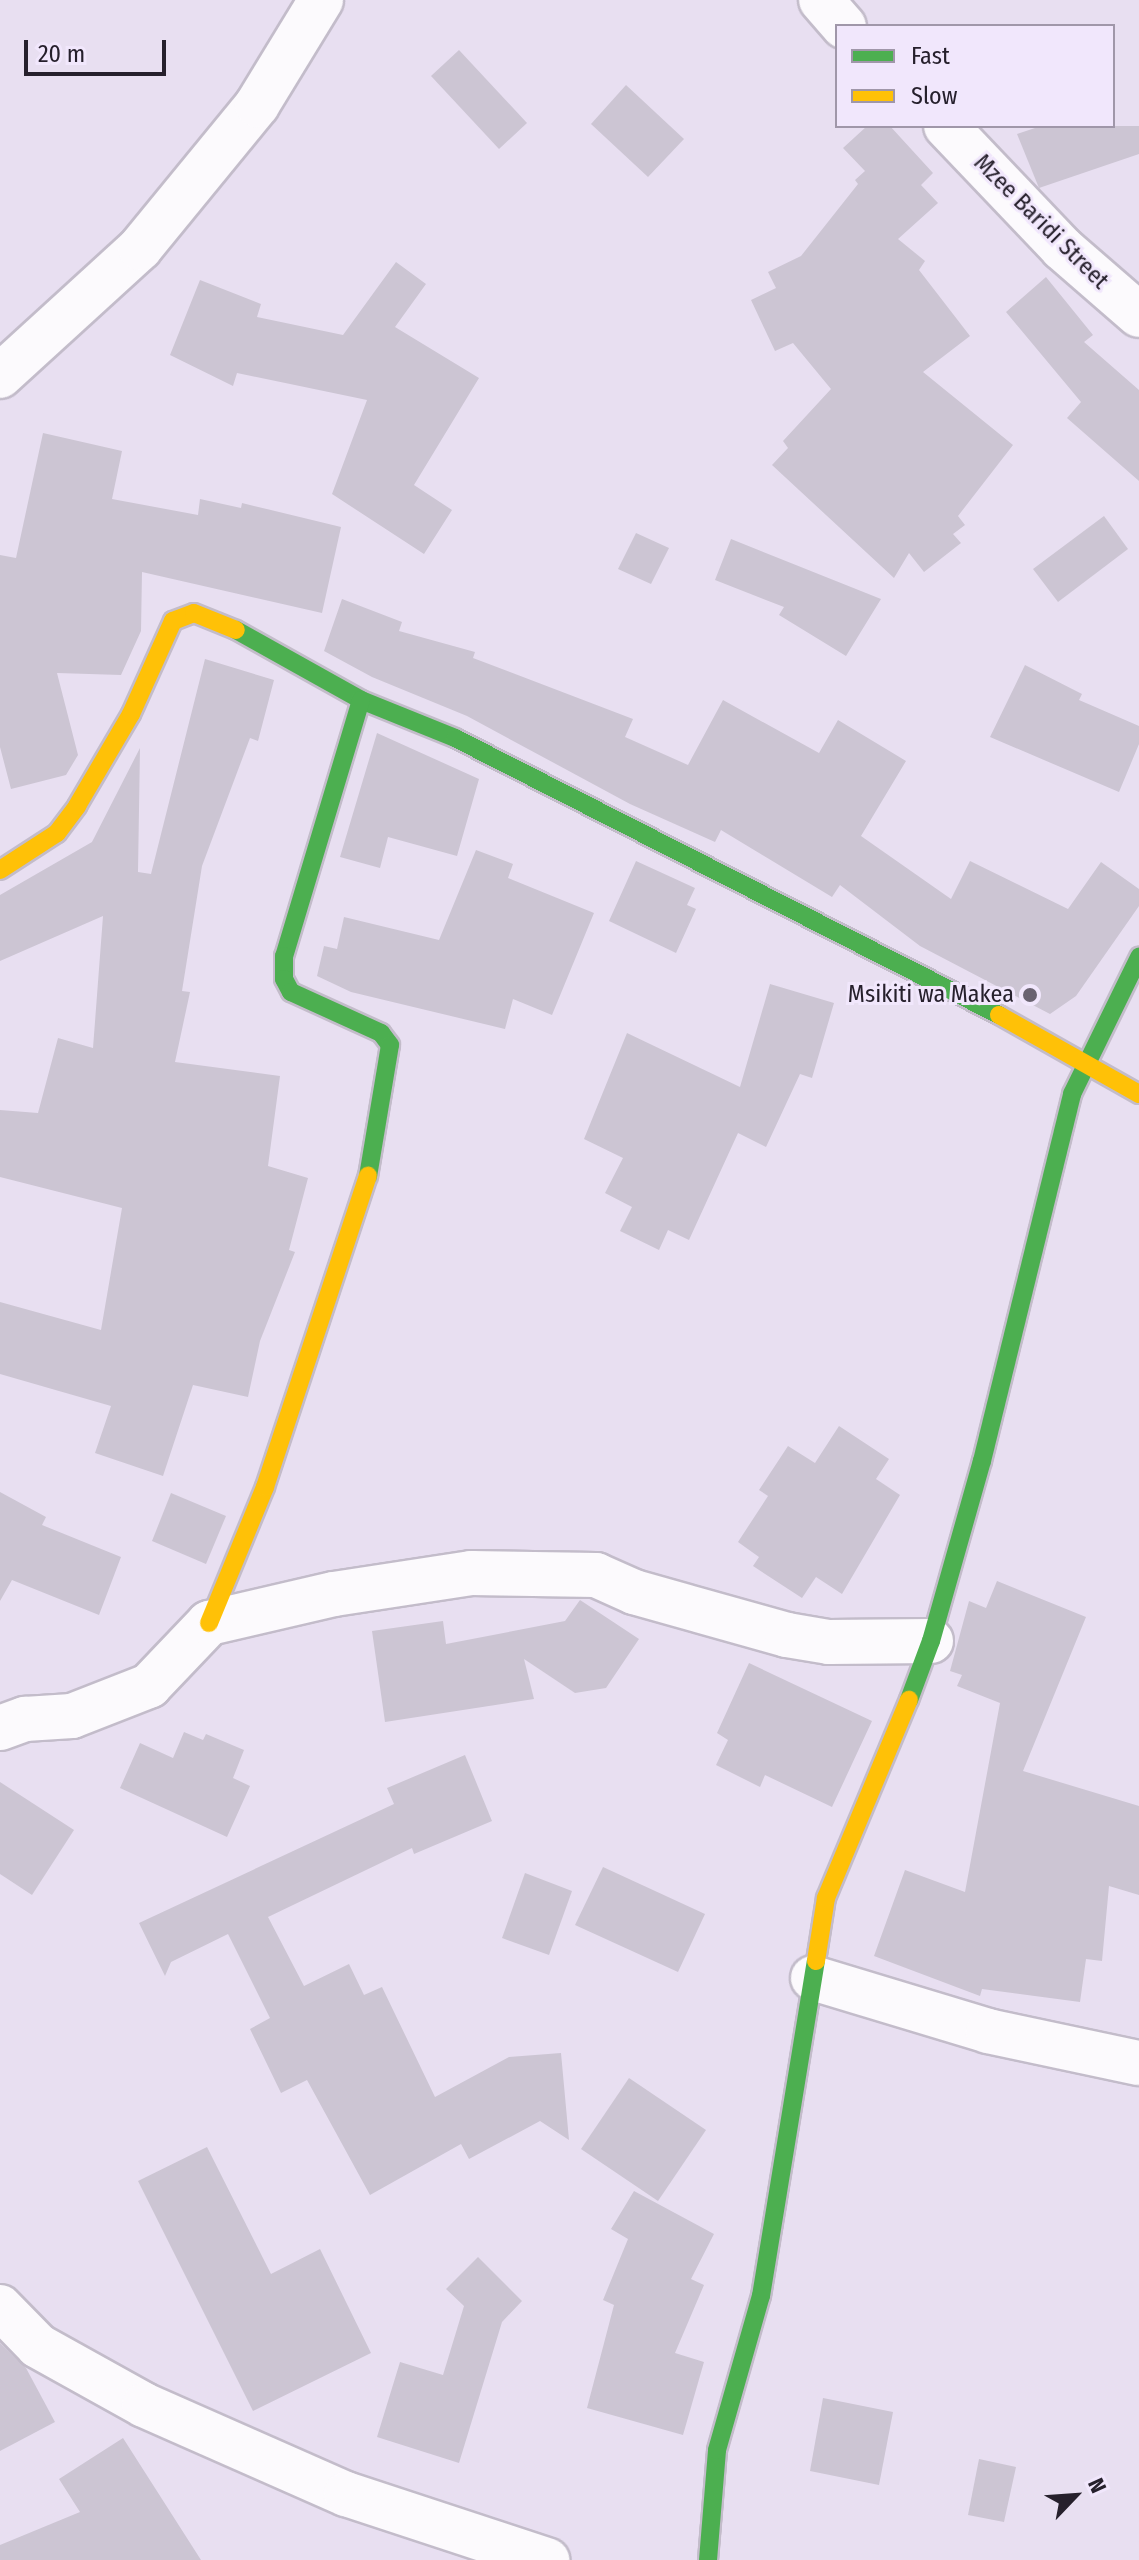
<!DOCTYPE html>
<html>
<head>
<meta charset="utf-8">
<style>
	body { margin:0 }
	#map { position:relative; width:1139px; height:2560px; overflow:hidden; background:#e8dff1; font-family:"Fira Sans Condensed",sans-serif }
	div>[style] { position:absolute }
	.building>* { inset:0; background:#ccc5d3 }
	.roads { filter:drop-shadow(2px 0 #c3bcca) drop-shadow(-2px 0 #c3bcca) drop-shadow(0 2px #c3bcca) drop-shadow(0 -2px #c3bcca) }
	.street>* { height:44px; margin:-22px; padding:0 22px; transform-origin:22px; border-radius:22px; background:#fcfafd }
	.fast>* { height:18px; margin:-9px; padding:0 9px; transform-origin:9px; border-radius:9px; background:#4caf50 }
	.slow>* { height:18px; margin:-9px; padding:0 9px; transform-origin:9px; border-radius:9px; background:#ffc107 }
	.dots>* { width:22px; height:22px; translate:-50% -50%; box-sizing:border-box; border:4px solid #f1e7fc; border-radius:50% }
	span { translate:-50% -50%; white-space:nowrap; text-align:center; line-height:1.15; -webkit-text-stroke:6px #f1e7fc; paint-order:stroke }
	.street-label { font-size:24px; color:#26202c }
	.poi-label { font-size:24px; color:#26202c }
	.right { translate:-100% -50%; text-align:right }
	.legend { position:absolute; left:835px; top:24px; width:280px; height:104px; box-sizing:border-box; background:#f1e7fc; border:2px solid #a097a9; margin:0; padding:10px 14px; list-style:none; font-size:24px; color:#26202c }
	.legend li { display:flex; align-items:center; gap:16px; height:40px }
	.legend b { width:40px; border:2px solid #a097a9 }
	.north { position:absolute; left:1035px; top:2456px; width:80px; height:80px; -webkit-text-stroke:6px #f1e7fc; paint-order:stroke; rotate:65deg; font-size:22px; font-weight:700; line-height:32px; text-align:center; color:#26202c }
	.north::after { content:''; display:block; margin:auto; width:28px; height:36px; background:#26202c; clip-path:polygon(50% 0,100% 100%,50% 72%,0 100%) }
	.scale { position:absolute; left:24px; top:40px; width:142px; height:36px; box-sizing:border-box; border:4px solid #26202c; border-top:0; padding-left:10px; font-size:24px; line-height:28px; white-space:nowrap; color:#26202c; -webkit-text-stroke:6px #f1e7fc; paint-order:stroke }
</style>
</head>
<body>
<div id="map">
	<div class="building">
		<div style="clip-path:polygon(459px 50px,527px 123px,499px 149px,431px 76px)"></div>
		<div style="clip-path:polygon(626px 85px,684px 139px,648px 177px,591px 124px)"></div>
		<div style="clip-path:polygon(867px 126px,890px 126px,933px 173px,921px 185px,938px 203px,898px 239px,925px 261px,919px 270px,970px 336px,923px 372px,1013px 445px,958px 516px,965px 525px,953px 534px,961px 543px,924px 572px,909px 553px,894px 578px,772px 465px,788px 448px,783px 441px,831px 389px,793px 343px,775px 351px,751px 300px,776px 288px,768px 272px,801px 256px,858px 184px,855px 180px,865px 171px,843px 148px)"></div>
		<div style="clip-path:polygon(1041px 126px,1139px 126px,1139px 154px,1039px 188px,1017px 134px)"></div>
		<div style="clip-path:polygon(396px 262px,426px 284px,395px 327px,479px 378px,414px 485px,452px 510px,424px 554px,332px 494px,367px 400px,237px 373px,233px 386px,170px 355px,200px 280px,261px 304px,257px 317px,343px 335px)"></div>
		<div style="clip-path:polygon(1046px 277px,1093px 335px,1084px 342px,1139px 390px,1139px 481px,1067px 418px,1081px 402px,1006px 312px)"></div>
		<div style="clip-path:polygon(43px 433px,122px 451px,112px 499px,198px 515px,200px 499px,241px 508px,242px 503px,341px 527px,322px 613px,142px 572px,141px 631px,121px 675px,57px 673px,78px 755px,66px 775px,11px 789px,0 747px,0 555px,16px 558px)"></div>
		<div style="clip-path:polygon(1104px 516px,1128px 549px,1058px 602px,1033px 569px)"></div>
		<div style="clip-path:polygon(636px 533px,669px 548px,651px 584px,618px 569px)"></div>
		<div style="clip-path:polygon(731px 539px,881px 599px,846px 656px,779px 615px,784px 607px,715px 580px)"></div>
		<div style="clip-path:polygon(342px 599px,402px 622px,399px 631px,475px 652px,473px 658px,633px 719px,625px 737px,688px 765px,723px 700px,819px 753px,838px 720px,906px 761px,861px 836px,951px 899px,970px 861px,1068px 909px,1101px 862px,1139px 889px,1139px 906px,1076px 996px,1050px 1014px,920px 946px,840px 885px,832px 897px,721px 830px,715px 842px,630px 804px,467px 716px,372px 677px,324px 651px)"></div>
		<div style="clip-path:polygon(205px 659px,274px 680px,258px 741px,250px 738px,202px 866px,182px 991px,190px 992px,175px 1062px,280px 1076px,268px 1166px,308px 1178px,289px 1250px,295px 1252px,260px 1341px,248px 1397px,193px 1385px,163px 1476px,95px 1453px,111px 1406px,0 1374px,0 1302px,101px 1330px,122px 1208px,0 1177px,0 1110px,38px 1113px,58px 1038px,93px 1048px,103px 916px,0 961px,0 895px,92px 842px,140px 748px,138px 872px,151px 874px)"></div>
		<div style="clip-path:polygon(1025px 665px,1082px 694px,1079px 700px,1139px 726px,1139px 744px,1119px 792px,990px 737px)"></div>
		<div style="clip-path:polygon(377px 733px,479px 779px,457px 856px,388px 837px,380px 868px,340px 857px)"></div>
		<div style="clip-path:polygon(476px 850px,513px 864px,508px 878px,594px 913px,552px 1015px,513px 999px,505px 1029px,351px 992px,317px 976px,324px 946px,337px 949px,344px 917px,439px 940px)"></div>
		<div style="clip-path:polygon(636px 861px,695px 888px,687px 905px,696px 909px,676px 953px,609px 921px)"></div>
		<div style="clip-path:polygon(770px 984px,834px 1003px,812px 1078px,800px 1074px,766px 1147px,738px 1133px,689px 1240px,668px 1230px,659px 1250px,620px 1231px,632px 1207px,605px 1193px,623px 1158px,584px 1139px,627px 1033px,740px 1087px)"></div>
		<div style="clip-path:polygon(839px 1426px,889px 1459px,876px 1479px,900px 1495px,842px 1594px,816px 1577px,802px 1598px,753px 1566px,759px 1557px,738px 1542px,768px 1496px,759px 1490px,788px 1446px,815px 1463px)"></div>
		<div style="clip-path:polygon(0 1492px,46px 1517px,42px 1525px,121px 1557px,99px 1615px,12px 1580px,0 1601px)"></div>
		<div style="clip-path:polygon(171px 1493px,226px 1516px,206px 1564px,152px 1541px)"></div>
		<div style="clip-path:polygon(997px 1581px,1086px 1617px,1023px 1771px,1139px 1806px,1139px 1895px,1109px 1886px,1102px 1961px,1086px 1959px,1080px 2002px,982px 1989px,980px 1996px,874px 1956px,905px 1870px,965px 1892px,1000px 1703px,957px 1686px,962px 1675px,950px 1671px,969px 1601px,986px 1608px)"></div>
		<div style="clip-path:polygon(580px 1600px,639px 1639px,606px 1688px,575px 1693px,524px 1659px,534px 1699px,385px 1722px,372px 1631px,443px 1621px,446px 1644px,565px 1621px)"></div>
		<div style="clip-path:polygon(749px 1663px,872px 1721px,832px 1807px,765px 1775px,760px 1787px,716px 1765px,728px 1740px,717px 1733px)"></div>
		<div style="clip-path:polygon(184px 1732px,203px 1740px,206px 1734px,244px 1750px,233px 1778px,250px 1786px,227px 1837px,120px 1788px,140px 1743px,173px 1758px)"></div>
		<div style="clip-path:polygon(465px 1755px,492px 1821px,414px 1854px,412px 1848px,268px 1917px,304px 1986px,349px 1964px,364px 1995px,382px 1987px,435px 2097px,509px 2057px,561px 2053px,569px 2140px,540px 2121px,469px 2159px,461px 2144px,370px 2195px,307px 2080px,281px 2093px,250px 2029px,270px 2018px,228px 1934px,171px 1962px,165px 1976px,139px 1923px,394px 1804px,387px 1788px)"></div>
		<div style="clip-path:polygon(0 1782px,74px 1830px,32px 1895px,0 1874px)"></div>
		<div style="clip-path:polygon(603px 1867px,705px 1914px,678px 1972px,575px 1925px)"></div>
		<div style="clip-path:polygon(525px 1873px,572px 1891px,549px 1955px,502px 1938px)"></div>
		<div style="clip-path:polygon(629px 2078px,706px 2130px,658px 2201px,581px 2149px)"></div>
		<div style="clip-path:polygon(207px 2147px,271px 2274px,320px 2249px,371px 2353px,253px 2411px,138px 2181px)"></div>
		<div style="clip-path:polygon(634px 2191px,714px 2234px,691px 2279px,704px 2285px,675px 2353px,704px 2362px,683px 2435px,587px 2408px,614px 2305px,603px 2300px,628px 2239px,611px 2229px)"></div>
		<div style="clip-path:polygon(478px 2257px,522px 2301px,502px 2322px,459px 2463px,377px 2437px,400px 2362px,443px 2375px,464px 2306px,446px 2289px)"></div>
		<div style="clip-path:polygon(0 2343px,26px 2368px,55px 2422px,0 2451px)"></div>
		<div style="clip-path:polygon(823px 2398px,893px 2412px,879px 2485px,810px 2471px)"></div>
		<div style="clip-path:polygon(123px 2438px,201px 2560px,0 2560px,0 2545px,80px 2512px,59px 2479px)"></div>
		<div style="clip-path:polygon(979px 2459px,1016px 2467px,1004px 2522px,968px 2515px)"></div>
	</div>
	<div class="roads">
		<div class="street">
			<div style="left:821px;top:0;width:35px;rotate:49deg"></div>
			<div style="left:946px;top:126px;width:168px;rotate:46.4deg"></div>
			<div style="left:1062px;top:248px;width:102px;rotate:41deg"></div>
			<div style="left:0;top:376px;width:190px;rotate:-42.4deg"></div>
			<div style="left:140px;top:248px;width:185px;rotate:-50.7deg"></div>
			<div style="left:257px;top:105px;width:123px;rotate:-58.6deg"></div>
			<div style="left:0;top:1728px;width:27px;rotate:-20deg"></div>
			<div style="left:25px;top:1719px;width:47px;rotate:-3.7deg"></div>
			<div style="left:72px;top:1716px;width:83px;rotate:-21.3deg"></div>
			<div style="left:149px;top:1686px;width:87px;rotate:-46.4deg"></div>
			<div style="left:209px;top:1623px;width:128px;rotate:-13.1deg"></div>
			<div style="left:334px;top:1594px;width:139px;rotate:-8.7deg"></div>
			<div style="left:471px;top:1573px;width:125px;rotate:0.9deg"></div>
			<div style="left:596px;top:1575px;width:42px;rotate:24.1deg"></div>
			<div style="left:634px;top:1592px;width:159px;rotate:15.7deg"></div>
			<div style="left:787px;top:1635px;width:43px;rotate:9.5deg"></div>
			<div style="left:829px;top:1642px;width:102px;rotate:-0.6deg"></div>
			<div style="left:813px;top:1978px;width:183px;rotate:16.8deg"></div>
			<div style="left:988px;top:2031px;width:154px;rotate:12deg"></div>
			<div style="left:0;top:2307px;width:54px;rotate:45.7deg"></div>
			<div style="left:38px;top:2346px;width:121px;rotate:29.1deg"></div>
			<div style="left:144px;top:2405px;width:221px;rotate:23.8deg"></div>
			<div style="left:346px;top:2494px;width:212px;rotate:18.2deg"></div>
		</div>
		<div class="fast">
			<div style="left:236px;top:630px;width:143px;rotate:29.2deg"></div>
			<div style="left:361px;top:700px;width:101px;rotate:22deg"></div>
			<div style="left:455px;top:738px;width:610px;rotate:26.98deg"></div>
			<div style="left:361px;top:700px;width:267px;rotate:106.7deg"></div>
			<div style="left:284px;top:956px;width:23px;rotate:90deg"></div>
			<div style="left:284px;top:979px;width:15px;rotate:62deg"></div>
			<div style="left:291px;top:992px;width:99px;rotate:24.5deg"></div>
			<div style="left:381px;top:1033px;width:15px;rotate:53deg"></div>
			<div style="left:390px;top:1045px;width:133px;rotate:99.5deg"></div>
			<div style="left:909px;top:1700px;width:63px;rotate:-69.6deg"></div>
			<div style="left:931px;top:1641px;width:187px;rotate:-74.2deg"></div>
			<div style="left:982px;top:1461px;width:378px;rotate:-76.2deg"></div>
			<div style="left:1072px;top:1094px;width:153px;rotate:-63.9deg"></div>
			<div style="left:708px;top:2560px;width:110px;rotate:-85.3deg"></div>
			<div style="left:717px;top:2450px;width:160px;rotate:-74.1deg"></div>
			<div style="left:761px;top:2296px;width:339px;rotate:-80.7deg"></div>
		</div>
		<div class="slow">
			<div style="left:0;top:870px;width:68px;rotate:-33deg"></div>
			<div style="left:57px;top:833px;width:34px;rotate:-53deg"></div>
			<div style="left:77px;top:806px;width:107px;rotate:-59.6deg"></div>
			<div style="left:131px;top:714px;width:102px;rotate:-65.7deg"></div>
			<div style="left:173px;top:621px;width:22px;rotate:-21deg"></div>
			<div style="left:194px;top:613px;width:45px;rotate:22deg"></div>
			<div style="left:999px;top:1015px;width:161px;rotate:29.4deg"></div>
			<div style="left:209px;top:1623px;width:147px;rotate:-67.6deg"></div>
			<div style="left:265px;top:1487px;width:328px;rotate:-71.7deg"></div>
			<div style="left:816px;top:1961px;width:64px;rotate:-81deg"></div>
			<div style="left:826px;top:1898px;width:215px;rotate:-67.3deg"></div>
		</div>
	</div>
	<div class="dots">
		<div style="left:1030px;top:995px;background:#6a6371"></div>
	</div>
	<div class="street-label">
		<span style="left:1041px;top:222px;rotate:45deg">Mzee Baridi Street</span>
	</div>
	<div class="poi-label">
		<span class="right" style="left:1014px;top:995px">Msikiti wa Makea</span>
	</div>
	<ul class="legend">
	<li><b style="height:10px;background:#4caf50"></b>Fast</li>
	<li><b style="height:10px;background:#ffc107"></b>Slow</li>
	</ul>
	<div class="north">N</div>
	<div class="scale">20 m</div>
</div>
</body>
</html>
